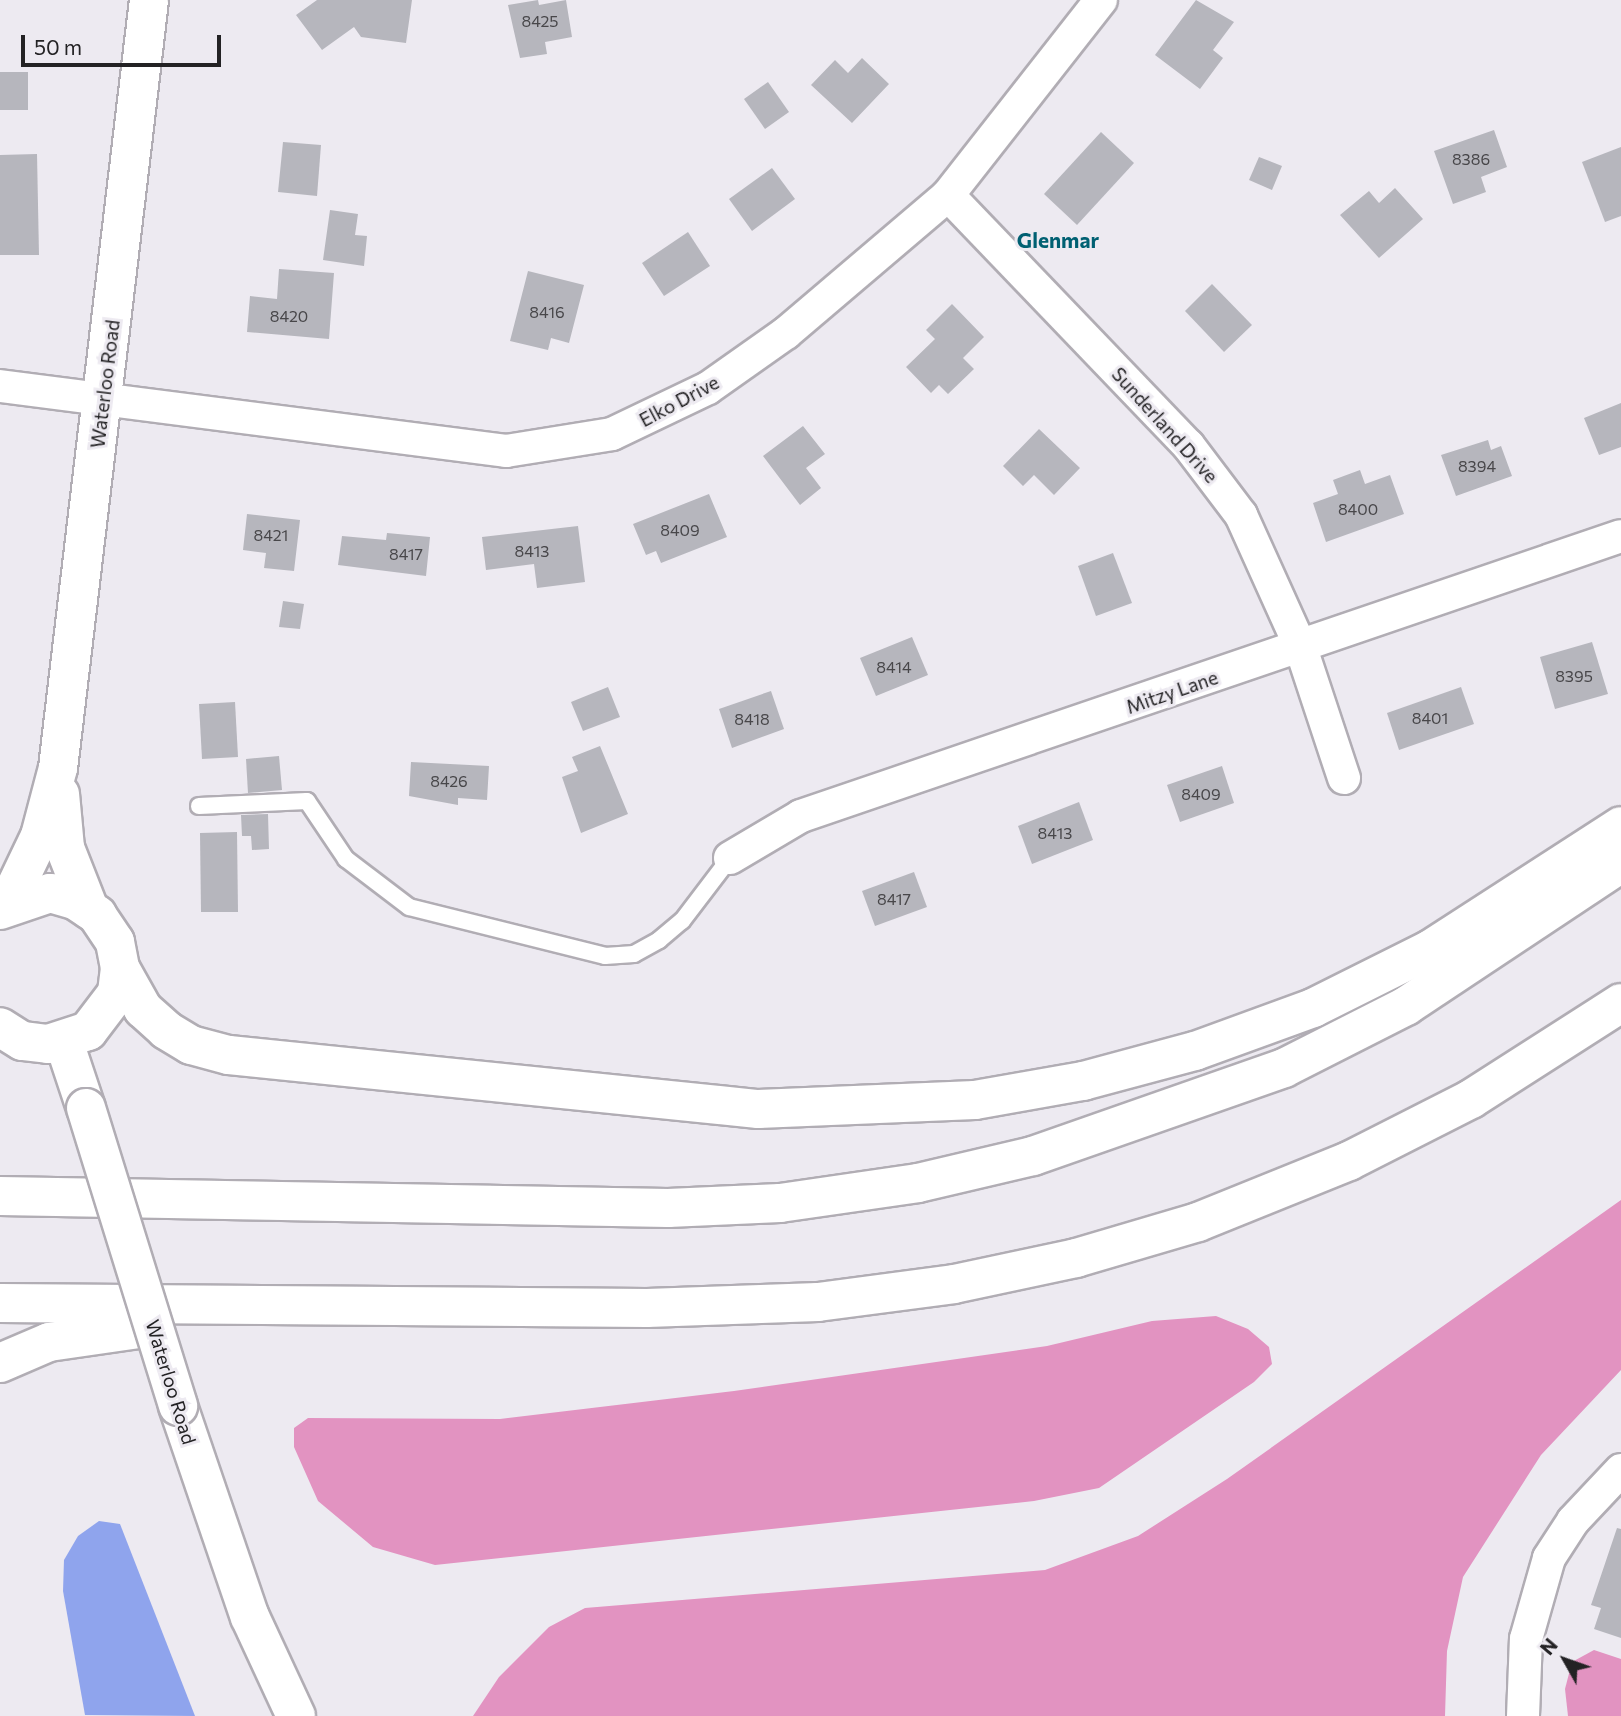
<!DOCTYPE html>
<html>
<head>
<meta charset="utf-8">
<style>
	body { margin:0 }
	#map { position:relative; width:1621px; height:1716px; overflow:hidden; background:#edeaf1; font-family:Commissioner,sans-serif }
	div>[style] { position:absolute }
	.forest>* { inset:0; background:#e293c1 }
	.water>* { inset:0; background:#8fa4ed }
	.building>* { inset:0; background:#b6b6bd }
	.roads { filter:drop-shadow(2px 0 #b1adb4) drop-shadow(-2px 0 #b1adb4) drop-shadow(0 2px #b1adb4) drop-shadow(0 -2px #b1adb4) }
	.service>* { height:16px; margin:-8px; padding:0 8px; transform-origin:8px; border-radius:8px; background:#fff }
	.minor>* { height:32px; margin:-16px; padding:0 16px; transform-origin:16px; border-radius:16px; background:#fff }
	.secondary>* { height:38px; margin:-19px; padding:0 19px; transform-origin:19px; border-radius:19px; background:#fff }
	.motorway>* { height:38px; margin:-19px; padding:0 19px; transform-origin:19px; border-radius:19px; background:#fff }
	.bridges { filter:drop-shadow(2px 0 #b1adb4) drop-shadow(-2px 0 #b1adb4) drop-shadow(0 2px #b1adb4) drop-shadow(0 -2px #b1adb4) }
	.secondary-bridge>* { height:38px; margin:-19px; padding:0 19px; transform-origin:19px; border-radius:19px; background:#fff }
	span { translate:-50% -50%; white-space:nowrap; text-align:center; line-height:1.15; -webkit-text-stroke:6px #edeaf1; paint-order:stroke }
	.number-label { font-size:16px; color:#48474a }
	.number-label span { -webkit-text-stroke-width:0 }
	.street-label { font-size:19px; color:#232224 }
	.neighbourhood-label { font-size:21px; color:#006072; font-weight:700 }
	.north { position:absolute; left:1530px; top:1625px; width:70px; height:70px; -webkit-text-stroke:5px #edeaf1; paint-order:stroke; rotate:310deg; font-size:19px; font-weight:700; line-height:28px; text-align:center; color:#232224 }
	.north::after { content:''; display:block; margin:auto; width:24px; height:32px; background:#232224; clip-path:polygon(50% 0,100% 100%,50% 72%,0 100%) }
	.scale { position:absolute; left:21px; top:35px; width:200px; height:32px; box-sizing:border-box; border:4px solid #232224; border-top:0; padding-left:9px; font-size:21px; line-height:24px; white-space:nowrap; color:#232224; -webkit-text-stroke:5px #edeaf1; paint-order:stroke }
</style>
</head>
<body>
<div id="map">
	<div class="forest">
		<div style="clip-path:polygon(1621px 1200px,1621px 1370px,1541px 1455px,1463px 1577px,1447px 1651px,1445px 1716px,473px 1716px,499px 1677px,549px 1627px,585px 1608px,1045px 1570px,1138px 1536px,1227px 1479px)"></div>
		<div style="clip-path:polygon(1216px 1316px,1248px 1329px,1269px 1347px,1272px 1364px,1254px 1382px,1099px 1488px,1034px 1501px,435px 1565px,373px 1547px,318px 1501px,294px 1447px,294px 1428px,308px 1418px,500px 1419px,734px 1391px,1047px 1346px,1152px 1321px)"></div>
		<div style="clip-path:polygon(1594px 1650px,1621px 1659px,1621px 1716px,1568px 1716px,1565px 1689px,1572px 1662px)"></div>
	</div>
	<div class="water">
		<div style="clip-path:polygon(99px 1521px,120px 1524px,195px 1716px,85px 1715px,63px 1591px,64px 1560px,78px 1536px)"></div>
	</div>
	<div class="building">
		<div style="clip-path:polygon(317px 0,412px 0,406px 43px,361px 37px,354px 27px,322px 50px,296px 15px)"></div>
		<div style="clip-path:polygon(538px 0,539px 5px,566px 0,572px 37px,545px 42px,547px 54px,520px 58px,508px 5px)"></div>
		<div style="clip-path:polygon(1196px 0,1234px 22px,1213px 50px,1223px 58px,1200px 89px,1155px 55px)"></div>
		<div style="clip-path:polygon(862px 58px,889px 84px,852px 123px,811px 85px,835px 60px,848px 73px)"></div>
		<div style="clip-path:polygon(0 72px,28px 72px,28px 110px,0 110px)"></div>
		<div style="clip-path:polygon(768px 82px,789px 112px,765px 129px,744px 99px)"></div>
		<div style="clip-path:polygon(1494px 130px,1507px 167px,1481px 177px,1486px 192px,1453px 204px,1434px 151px)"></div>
		<div style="clip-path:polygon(1101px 132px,1134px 163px,1077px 225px,1044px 194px)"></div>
		<div style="clip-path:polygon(283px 142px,321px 145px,317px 196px,278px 192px)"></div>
		<div style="clip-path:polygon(1621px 147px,1621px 216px,1605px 222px,1582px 162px)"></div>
		<div style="clip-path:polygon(37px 154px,39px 255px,0 255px,0 155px)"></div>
		<div style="clip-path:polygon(1259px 157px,1282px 166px,1272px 190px,1249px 180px)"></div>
		<div style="clip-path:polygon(772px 168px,795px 199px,752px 231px,729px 199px)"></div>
		<div style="clip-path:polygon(1395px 188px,1423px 219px,1379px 258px,1340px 215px,1369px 191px,1379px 203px)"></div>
		<div style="clip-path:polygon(330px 210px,358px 214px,355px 235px,367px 236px,364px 266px,323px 260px)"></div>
		<div style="clip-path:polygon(688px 232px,710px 266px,664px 296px,642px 263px)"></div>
		<div style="clip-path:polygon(279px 269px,334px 273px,329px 339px,247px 332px,250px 296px,277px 299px)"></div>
		<div style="clip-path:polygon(528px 271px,584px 285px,569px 343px,551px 338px,548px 350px,510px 341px)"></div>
		<div style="clip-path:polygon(1212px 284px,1252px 325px,1224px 352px,1185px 311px)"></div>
		<div style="clip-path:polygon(952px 304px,984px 337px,963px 358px,974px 369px,948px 394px,939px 385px,931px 393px,906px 367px,935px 339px,926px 330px)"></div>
		<div style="clip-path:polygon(1621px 403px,1621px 447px,1599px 455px,1584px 418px)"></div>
		<div style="clip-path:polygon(803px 426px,825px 454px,806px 468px,821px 488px,800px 505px,763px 456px)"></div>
		<div style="clip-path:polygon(1039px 429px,1080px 468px,1054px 495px,1034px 475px,1023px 486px,1003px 466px)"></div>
		<div style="clip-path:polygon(1488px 440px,1491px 450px,1501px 446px,1512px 476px,1456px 496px,1441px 455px)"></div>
		<div style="clip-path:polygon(1360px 470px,1365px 484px,1390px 475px,1404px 514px,1326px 542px,1313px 503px,1338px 494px,1333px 480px)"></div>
		<div style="clip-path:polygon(709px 494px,727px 537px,661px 563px,656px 551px,646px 555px,633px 524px)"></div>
		<div style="clip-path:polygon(247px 514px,300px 520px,294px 571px,264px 568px,266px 553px,243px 550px)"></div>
		<div style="clip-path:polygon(578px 526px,585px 582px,537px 588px,534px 564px,486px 570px,482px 537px)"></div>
		<div style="clip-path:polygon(387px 533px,430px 537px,426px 576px,338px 565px,342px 536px,386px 540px)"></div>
		<div style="clip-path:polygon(1113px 553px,1132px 603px,1096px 616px,1078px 566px)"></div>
		<div style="clip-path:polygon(283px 601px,304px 604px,300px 629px,279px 627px)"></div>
		<div style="clip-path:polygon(912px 637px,928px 675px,876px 696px,860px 658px)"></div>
		<div style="clip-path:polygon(1592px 642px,1608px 694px,1555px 709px,1540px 657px)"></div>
		<div style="clip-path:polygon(608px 687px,620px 717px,583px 731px,571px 702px)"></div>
		<div style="clip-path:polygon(1461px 687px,1474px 724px,1399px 750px,1387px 713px)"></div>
		<div style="clip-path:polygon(771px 691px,784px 729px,732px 748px,719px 709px)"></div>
		<div style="clip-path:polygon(235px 702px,238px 757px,202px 759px,199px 704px)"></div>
		<div style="clip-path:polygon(600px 746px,628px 814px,581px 833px,562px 777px,578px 771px,572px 757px)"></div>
		<div style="clip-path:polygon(279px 756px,282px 790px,248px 793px,246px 759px)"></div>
		<div style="clip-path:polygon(411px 762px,489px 766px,487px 800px,458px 798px,458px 805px,409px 796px)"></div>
		<div style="clip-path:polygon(1222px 766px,1234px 803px,1180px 822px,1167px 785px)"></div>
		<div style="clip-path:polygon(1079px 802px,1093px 840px,1032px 864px,1018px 826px)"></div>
		<div style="clip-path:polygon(268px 814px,269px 849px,252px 850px,251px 836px,242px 836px,241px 815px)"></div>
		<div style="clip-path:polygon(237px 832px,238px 912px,201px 912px,200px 833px)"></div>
		<div style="clip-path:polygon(914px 872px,927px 907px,875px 926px,862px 891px)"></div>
		<div style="clip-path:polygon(1617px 1528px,1621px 1529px,1621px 1638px,1594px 1629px,1601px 1608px,1591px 1605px)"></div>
	</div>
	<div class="roads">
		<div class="service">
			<div style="left:199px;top:806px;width:108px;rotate:-2.7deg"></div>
			<div style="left:307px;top:801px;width:70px;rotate:56.1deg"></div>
			<div style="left:346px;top:859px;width:79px;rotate:37.3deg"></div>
			<div style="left:409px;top:907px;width:202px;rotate:14deg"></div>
			<div style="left:605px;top:956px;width:29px;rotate:-4deg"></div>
			<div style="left:634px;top:954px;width:29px;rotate:-29deg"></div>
			<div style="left:659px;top:940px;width:30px;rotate:-40deg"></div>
			<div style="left:682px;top:921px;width:79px;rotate:-52.7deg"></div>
		</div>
		<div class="minor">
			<div style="left:948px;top:195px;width:347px;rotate:46.2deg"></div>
			<div style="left:1188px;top:445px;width:88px;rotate:52.9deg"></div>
			<div style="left:1241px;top:515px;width:146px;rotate:65.7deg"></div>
			<div style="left:1301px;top:648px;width:137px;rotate:71.7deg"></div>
			<div style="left:0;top:386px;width:510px;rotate:7.32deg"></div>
			<div style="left:506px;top:451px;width:107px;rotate:-9.1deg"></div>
			<div style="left:612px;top:434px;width:106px;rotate:-25.6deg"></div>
			<div style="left:708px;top:388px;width:95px;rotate:-35.2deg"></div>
			<div style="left:786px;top:333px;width:213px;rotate:-40.4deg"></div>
			<div style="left:948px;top:195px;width:248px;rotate:-51.9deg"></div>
			<div style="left:730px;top:858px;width:82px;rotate:-30.6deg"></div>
			<div style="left:801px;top:816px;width:866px;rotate:-18.85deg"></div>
			<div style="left:1523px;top:1716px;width:77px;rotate:-87.8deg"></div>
			<div style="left:1526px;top:1639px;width:84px;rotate:-74.1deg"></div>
			<div style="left:1549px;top:1558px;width:44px;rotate:-57deg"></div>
			<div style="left:1573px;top:1521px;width:70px;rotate:-46.7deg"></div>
		</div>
		<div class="secondary">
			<div style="left:60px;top:794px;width:54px;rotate:84.7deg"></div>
			<div style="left:65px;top:848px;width:66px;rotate:68.5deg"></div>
			<div style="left:7px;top:905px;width:76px;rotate:-64.4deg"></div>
			<div style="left:40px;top:836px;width:70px;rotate:-75.2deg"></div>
			<div style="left:58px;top:768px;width:773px;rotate:-83.24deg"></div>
			<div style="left:0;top:910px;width:53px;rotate:-18.8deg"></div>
			<div style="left:50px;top:893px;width:26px;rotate:16deg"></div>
			<div style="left:75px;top:900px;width:27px;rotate:34deg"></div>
			<div style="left:97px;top:915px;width:32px;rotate:56deg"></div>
			<div style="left:115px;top:942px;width:26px;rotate:79deg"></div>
			<div style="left:120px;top:968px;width:25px;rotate:97deg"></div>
			<div style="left:117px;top:993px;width:48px;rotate:127.3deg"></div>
			<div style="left:88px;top:1031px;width:42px;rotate:162deg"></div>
			<div style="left:48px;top:1044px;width:26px;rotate:-173deg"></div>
			<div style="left:22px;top:1041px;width:26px;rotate:-148deg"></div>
			<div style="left:64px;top:1042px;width:70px;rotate:71.6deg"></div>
			<div style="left:178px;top:1406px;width:223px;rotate:71.2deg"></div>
			<div style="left:250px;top:1617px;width:109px;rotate:65.1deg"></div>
		</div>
		<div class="motorway">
			<div style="left:120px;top:968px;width:47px;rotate:60.7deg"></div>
			<div style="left:143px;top:1009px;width:31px;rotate:42deg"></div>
			<div style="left:166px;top:1030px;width:29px;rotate:31deg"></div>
			<div style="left:191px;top:1045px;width:39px;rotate:15deg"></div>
			<div style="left:229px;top:1055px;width:532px;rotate:5.83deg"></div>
			<div style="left:758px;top:1109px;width:217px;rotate:-2.4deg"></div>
			<div style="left:975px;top:1100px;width:110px;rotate:-10deg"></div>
			<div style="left:1083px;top:1081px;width:116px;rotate:-15deg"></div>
			<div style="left:1195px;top:1051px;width:126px;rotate:-20deg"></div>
			<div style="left:1313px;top:1008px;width:132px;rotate:-26.6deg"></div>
			<div style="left:1431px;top:949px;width:226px;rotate:-32.9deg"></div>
			<div style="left:0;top:1196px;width:668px;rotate:1.03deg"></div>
			<div style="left:668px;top:1208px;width:112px;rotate:-2.6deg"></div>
			<div style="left:780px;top:1203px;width:139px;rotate:-8.2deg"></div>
			<div style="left:918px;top:1183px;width:118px;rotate:-13.2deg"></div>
			<div style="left:1033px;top:1156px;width:266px;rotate:-19.3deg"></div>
			<div style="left:1284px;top:1068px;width:137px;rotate:-26.9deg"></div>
			<div style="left:1406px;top:1006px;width:258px;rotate:-33.6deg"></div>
			<div style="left:0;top:1303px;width:647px;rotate:0.44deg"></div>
			<div style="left:647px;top:1308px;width:171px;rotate:-2deg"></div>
			<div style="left:818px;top:1302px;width:137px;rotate:-7.5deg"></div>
			<div style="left:954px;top:1284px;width:125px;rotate:-12deg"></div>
			<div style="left:1076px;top:1258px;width:127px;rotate:-16.4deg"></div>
			<div style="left:1198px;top:1222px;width:163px;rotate:-22deg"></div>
			<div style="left:1349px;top:1161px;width:137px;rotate:-26.9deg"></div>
			<div style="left:1471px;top:1099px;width:178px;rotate:-32.6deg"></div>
			<div style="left:0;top:1363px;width:53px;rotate:-23.2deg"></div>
			<div style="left:49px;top:1342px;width:98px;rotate:-8.2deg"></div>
		</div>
	</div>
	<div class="bridges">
		<div class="secondary-bridge">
			<div style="left:86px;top:1108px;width:312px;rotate:72.8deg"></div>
		</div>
	</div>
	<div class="number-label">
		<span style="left:540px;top:21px">8425</span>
		<span style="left:1471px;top:159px">8386</span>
		<span style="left:547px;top:312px">8416</span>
		<span style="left:289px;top:316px">8420</span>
		<span style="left:1477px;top:466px">8394</span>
		<span style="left:1358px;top:509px">8400</span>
		<span style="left:680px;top:530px">8409</span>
		<span style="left:271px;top:535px">8421</span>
		<span style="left:532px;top:551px">8413</span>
		<span style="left:406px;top:554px">8417</span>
		<span style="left:894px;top:667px">8414</span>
		<span style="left:1574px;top:676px">8395</span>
		<span style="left:1430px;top:718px">8401</span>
		<span style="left:752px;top:719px">8418</span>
		<span style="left:449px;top:781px">8426</span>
		<span style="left:1201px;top:794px">8409</span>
		<span style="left:1055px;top:833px">8413</span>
		<span style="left:894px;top:899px">8417</span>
	</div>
	<div class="street-label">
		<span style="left:105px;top:384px;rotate:-83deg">Waterloo Road</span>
		<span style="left:679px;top:401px;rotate:-28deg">Elko Drive</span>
		<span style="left:1165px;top:425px;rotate:48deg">Sunderland Drive</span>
		<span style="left:1172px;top:692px;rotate:-19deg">Mitzy Lane</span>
		<span style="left:171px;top:1382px;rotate:73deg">Waterloo Road</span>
	</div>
	<div class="neighbourhood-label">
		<span style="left:1058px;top:240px">Glenmar</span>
	</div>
	<div class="north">N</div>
	<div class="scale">50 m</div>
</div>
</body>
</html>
